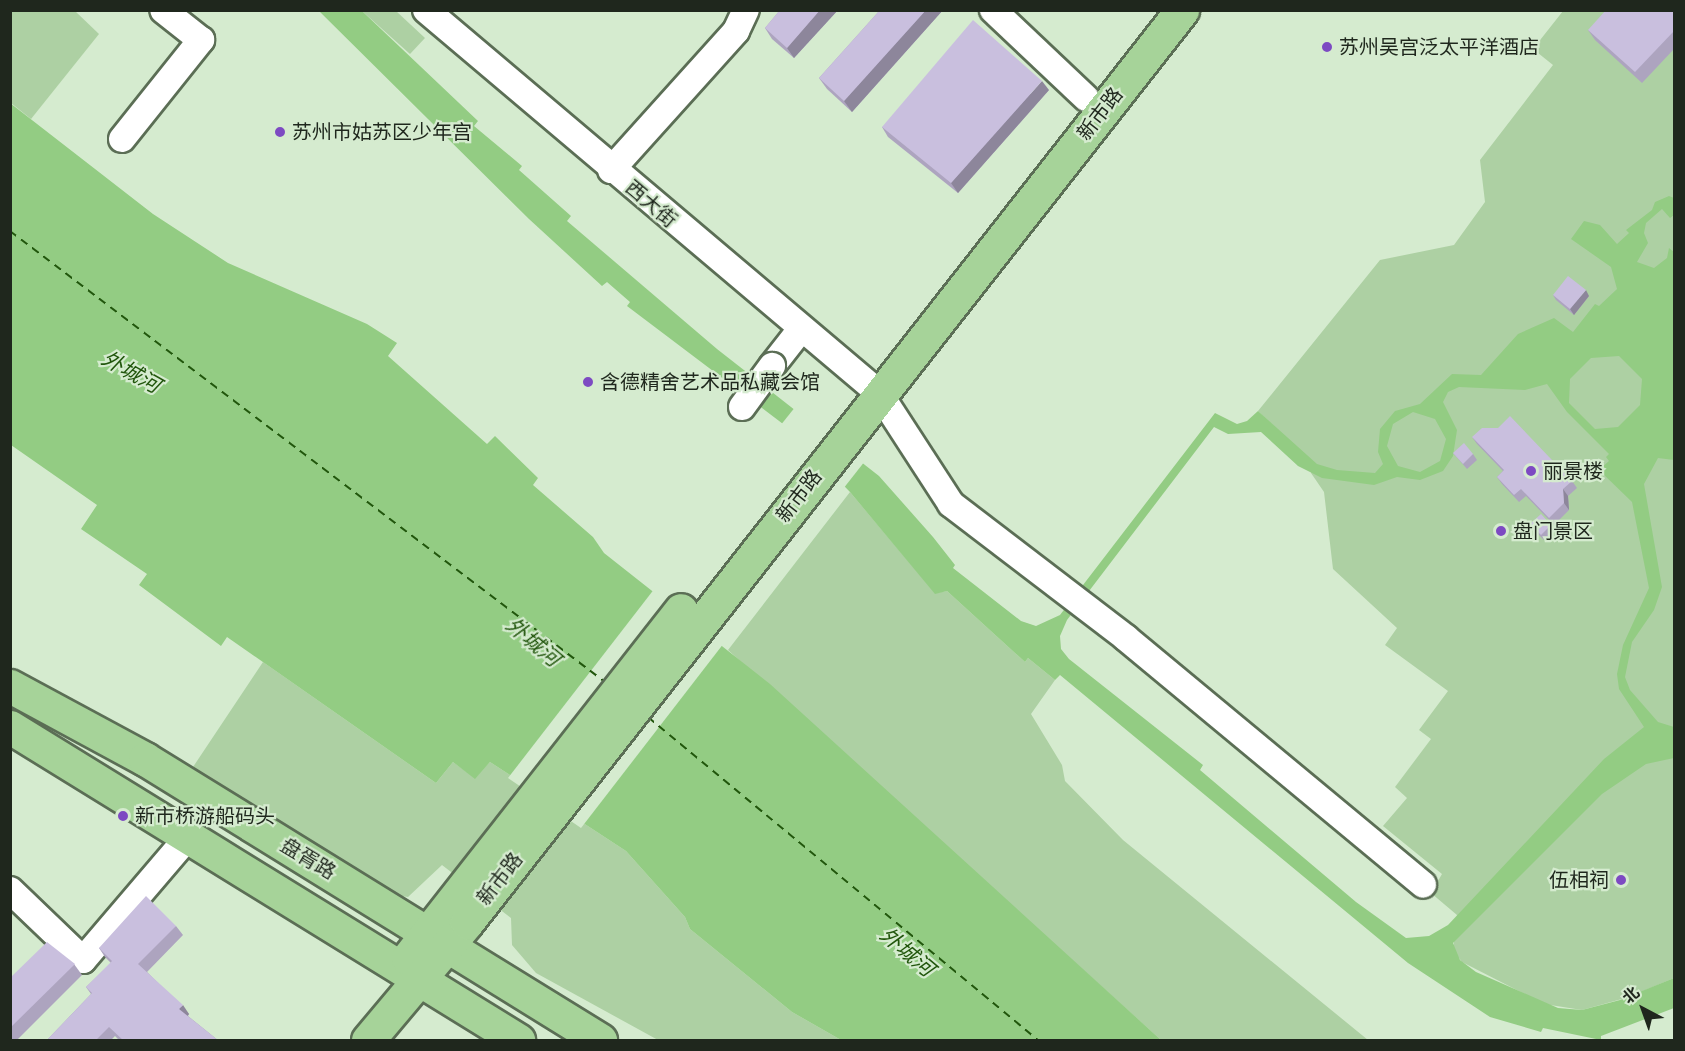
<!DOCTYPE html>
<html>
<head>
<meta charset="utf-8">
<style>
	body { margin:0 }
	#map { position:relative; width:1685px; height:1051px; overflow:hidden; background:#d5ebcf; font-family:Karla,"Noto Sans SC",sans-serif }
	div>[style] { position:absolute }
	.green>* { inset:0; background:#add0a3 }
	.water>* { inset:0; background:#93cc83 }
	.pier>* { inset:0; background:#d5ebcf }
	.ferry>* { height:1.5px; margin-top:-0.75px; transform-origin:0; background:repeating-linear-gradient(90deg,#21560c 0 8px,transparent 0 14px) }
	.roads { filter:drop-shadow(2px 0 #5b6e55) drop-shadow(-2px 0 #5b6e55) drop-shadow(0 2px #5b6e55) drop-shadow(0 -2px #5b6e55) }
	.minor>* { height:26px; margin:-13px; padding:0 13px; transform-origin:13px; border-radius:13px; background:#fff }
	.major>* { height:33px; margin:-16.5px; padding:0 16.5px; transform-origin:16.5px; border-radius:16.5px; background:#a6d399 }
	.bridges { filter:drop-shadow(2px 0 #5b6e55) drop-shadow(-2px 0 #5b6e55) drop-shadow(0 2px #5b6e55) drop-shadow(0 -2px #5b6e55) }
	.minor-bridge>* { height:26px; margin:-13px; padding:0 13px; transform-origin:13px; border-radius:13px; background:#fff }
	.wall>* { inset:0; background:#ada4bf }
	.shaded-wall>* { inset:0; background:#8d869b }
	.building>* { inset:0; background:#c9bfde }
	.dots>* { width:16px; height:16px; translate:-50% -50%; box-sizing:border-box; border:3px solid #d5ebcf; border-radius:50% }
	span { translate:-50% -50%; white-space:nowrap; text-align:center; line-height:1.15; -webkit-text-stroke:4.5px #d5ebcf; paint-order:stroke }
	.poi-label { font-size:20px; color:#1f271d }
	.left { translate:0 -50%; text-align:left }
	.right { translate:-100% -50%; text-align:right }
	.street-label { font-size:20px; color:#1f271d }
	.water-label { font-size:21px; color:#21560c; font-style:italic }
	.frame { position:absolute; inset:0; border:12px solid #1f271d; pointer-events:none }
	.north { position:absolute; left:1613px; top:979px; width:60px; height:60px; -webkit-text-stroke:4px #d5ebcf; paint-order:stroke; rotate:319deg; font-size:16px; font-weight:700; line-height:24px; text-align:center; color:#1f271d }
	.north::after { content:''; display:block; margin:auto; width:21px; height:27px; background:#1f271d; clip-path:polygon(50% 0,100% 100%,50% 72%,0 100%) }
</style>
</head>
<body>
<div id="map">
	<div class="green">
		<div style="clip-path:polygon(10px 11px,75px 11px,99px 34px,31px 119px,11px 103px)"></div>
		<div style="clip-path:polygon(362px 11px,396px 11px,425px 38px,410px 54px)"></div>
		<div style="clip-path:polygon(1563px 11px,1674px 11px,1674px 978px,1629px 997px,1582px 1010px,1544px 1004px,1462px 962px,1453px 950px,1457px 915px,1431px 893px,1442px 874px,1383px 826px,1407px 798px,1395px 787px,1431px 739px,1419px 730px,1448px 691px,1385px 645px,1397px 628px,1333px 569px,1324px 492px,1311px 473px,1310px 460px,1258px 411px,1380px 260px,1454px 245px,1485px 202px,1480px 160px,1553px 65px,1533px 49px)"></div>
		<div style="clip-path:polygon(850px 492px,935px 593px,947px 591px,1025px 662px,1028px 658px,1055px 680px,1031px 714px,1062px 765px,1065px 781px,1123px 840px,1368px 1040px,1161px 1040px,728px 650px)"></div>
		<div style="clip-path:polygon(263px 662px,436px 783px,453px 762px,475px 778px,490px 762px,626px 851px,685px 917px,690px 929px,792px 1012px,841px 1040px,658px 1040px,536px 973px,512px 945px,511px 918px,442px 865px,408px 897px,389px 894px,189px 773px)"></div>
	</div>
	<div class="water">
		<div style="clip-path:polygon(evenodd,319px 11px,362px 11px,478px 121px,474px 126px,522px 166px,519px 170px,571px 216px,567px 221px,717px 349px,879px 476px,933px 537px,955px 565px,953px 568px,1021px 621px,1036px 626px,1060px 615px,1215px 413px,1237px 424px,1247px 421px,1258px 411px,1317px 464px,1337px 470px,1375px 473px,1383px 464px,1378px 452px,1380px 429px,1395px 411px,1420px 404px,1452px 374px,1481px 375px,1518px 334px,1554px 318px,1573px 332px,1595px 304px,1599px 306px,1617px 289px,1611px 267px,1571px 239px,1584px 221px,1600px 225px,1617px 244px,1629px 233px,1626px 230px,1652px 210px,1655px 202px,1669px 196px,1674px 198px,1674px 215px,1670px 218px,1662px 209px,1646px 223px,1644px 233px,1648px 243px,1637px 262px,1654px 268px,1667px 258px,1669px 248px,1674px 252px,1674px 460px,1658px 458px,1644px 484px,1662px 587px,1654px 610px,1632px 642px,1625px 677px,1630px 690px,1658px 722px,1674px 727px,1674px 758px,1646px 764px,1602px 794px,1453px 943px,1460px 960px,1476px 972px,1558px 1008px,1582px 1010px,1620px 1000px,1674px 978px,1674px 1008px,1601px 1036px,1601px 1040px,1543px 1028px,1541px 1032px,1490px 1017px,1408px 963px,1060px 675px,1055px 680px,1028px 658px,1025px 662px,947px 591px,935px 594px,850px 492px,787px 427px,627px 306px,630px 302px,607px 282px,602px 286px,529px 219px,319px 11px,1619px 356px,1642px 379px,1640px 405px,1618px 427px,1595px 429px,1569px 403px,1570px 379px,1591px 358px,1619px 356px,319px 11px,1547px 384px,1567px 412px,1609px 454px,1606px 457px,1609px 461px,1599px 470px,1632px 502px,1649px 588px,1623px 645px,1617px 674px,1619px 689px,1644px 727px,1604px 759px,1448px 925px,1429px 936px,1406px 938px,1356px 902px,1200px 770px,1203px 765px,1069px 659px,1061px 649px,1060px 636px,1067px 620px,1214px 427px,1228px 434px,1261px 432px,1298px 466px,1322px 478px,1374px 485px,1397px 477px,1420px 480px,1443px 471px,1453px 456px,1457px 430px,1443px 402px,1448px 392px,1459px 387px,1525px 390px,1547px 384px,319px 11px,1413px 412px,1435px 419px,1446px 439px,1440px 461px,1420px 472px,1398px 466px,1387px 446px,1393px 424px,1413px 412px)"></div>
		<div style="clip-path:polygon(10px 103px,153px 214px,228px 263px,367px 324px,397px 343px,388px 356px,487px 444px,495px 436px,538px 478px,533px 485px,593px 537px,604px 553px,770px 684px,1161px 1040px,841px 1040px,792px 1012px,690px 929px,685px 917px,626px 851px,490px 762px,475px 779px,453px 762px,436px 783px,227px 637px,221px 646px,139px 585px,147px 574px,81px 529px,97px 505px,11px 445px)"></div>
	</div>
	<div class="pier">
		<div style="clip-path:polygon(796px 406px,865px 461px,843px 489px,780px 426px)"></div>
		<div style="clip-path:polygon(655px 588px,724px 643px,581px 828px,508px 778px)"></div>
	</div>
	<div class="ferry">
		<div style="left:10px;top:231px;width:747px;rotate:37.16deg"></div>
		<div style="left:648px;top:717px;width:506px;rotate:39.63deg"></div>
	</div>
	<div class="roads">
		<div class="minor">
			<div style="left:426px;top:10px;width:593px;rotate:40.21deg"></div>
			<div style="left:879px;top:393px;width:132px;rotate:57deg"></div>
			<div style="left:951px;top:504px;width:220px;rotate:37.4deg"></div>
			<div style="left:1126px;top:638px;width:386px;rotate:39.7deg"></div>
			<div style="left:993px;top:10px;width:128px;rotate:43.4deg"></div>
			<div style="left:122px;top:139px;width:127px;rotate:-51.4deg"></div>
			<div style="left:201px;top:40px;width:48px;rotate:-141.7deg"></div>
			<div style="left:611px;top:170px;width:187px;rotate:-48deg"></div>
			<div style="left:736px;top:31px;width:23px;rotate:-65deg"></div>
			<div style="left:772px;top:366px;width:47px;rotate:-51.9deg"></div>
			<div style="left:10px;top:890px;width:101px;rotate:43.8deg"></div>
			<div style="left:83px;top:960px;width:162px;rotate:-49.5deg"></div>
		</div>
		<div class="major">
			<div style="left:10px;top:686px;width:153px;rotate:28.4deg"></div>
			<div style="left:145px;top:759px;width:535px;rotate:31.7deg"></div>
			<div style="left:10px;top:727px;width:597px;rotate:31.64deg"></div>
			<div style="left:408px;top:958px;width:442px;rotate:-51.9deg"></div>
			<div style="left:368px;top:1040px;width:154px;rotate:-50deg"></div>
			<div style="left:467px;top:922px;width:1159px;rotate:-51.9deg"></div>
		</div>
	</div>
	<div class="bridges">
		<div class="minor-bridge">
			<div style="left:742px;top:407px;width:51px;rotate:-53.8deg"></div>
		</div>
	</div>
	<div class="wall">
		<div style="clip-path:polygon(780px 10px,838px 10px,794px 58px,772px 39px,765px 28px)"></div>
		<div style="clip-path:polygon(880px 10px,943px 10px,852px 112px,827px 89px,819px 78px)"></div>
		<div style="clip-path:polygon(1674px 10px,1674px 49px,1642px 83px,1595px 40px,1588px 30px)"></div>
		<div style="clip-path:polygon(1049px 90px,958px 193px,888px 137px,882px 127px)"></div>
		<div style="clip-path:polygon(1553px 295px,1589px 296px,1574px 315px,1556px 300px)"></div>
		<div style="clip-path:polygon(1472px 437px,1572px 481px,1577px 488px,1568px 496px,1569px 510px,1554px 525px,1526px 496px,1519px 502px,1502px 484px,1497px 477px,1503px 471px,1477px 444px)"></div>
		<div style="clip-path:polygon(1453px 453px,1473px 454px,1477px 460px,1467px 469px)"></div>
		<div style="clip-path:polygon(1530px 524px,1551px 525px,1555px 530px,1544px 540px,1534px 530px)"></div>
		<div style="clip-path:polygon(176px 926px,183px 935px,147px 972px,189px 1014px,188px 1016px,219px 1041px,120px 1041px,115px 1036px,110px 1041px,46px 1041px,91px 994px,86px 987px,111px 963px,105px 957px,99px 948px)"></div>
		<div style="clip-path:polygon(74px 964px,82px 975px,16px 1041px,10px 1041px,10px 978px)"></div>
	</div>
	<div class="shaded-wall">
		<div style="clip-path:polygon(820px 10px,838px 10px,794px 58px,787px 48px)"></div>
		<div style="clip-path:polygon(926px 10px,943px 10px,852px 112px,844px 101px)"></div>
		<div style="clip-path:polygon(1042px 81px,1049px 90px,958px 193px,951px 183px)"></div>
		<div style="clip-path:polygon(1586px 290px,1589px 296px,1574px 315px,1570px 309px)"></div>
		<div style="clip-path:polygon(1563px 489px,1568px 496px,1569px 510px,1564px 503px)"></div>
		<div style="clip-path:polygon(183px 1005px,189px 1014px,185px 1019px,179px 1009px)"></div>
	</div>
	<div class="building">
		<div style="clip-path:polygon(780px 10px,820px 10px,787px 48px,765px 28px)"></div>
		<div style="clip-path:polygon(880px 10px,926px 10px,844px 101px,819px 78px)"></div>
		<div style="clip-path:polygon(1606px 10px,1674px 10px,1674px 31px,1635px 72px,1588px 30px)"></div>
		<div style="clip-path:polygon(973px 20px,1042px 81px,951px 183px,882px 127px)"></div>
		<div style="clip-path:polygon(1568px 276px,1586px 290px,1570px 309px,1553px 295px)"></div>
		<div style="clip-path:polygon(1510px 416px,1572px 481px,1563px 489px,1564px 503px,1549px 518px,1521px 489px,1514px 495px,1497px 477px,1504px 470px,1472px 437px,1482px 428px,1498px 428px)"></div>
		<div style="clip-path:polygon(1464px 443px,1473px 454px,1463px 464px,1453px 453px)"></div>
		<div style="clip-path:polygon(1541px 514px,1551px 525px,1541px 535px,1530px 524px)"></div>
		<div style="clip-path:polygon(146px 896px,176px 926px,138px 964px,183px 1005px,179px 1009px,219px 1041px,124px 1041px,109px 1027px,95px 1041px,46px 1041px,92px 993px,86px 987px,112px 961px,99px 948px)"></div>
		<div style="clip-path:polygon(47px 942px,75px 964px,10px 1028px,10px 978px)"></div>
	</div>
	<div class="dots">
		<div style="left:1327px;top:47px;background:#7d4ac2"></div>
		<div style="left:280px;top:132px;background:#7d4ac2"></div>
		<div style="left:588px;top:382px;background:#7d4ac2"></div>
		<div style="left:1531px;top:471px;background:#7d4ac2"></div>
		<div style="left:1501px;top:531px;background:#7d4ac2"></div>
		<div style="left:123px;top:816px;background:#7d4ac2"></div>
		<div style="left:1621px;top:880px;background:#7d4ac2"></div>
	</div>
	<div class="poi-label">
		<span class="left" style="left:1339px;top:47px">苏州吴宫泛太平洋酒店</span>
		<span class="left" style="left:292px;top:132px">苏州市姑苏区少年宫</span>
		<span class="left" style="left:600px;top:382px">含德精舍艺术品私藏会馆</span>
		<span class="left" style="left:1543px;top:471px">丽景楼</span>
		<span class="left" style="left:1513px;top:531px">盘门景区</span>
		<span class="left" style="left:135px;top:816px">新市桥游船码头</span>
		<span class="right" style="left:1609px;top:880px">伍相祠</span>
	</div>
	<div class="street-label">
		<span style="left:1100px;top:114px;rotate:-52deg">新市路</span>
		<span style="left:651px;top:204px;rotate:40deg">西大街</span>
		<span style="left:799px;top:496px;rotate:-52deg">新市路</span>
		<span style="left:308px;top:859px;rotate:31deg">盘胥路</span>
		<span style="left:500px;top:879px;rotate:-52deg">新市路</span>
	</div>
	<div class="water-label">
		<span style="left:131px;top:372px;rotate:29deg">外城河</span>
		<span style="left:533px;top:642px;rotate:40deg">外城河</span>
		<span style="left:907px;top:952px;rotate:40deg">外城河</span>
	</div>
	<div class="frame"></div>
	<div class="north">北</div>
</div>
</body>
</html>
